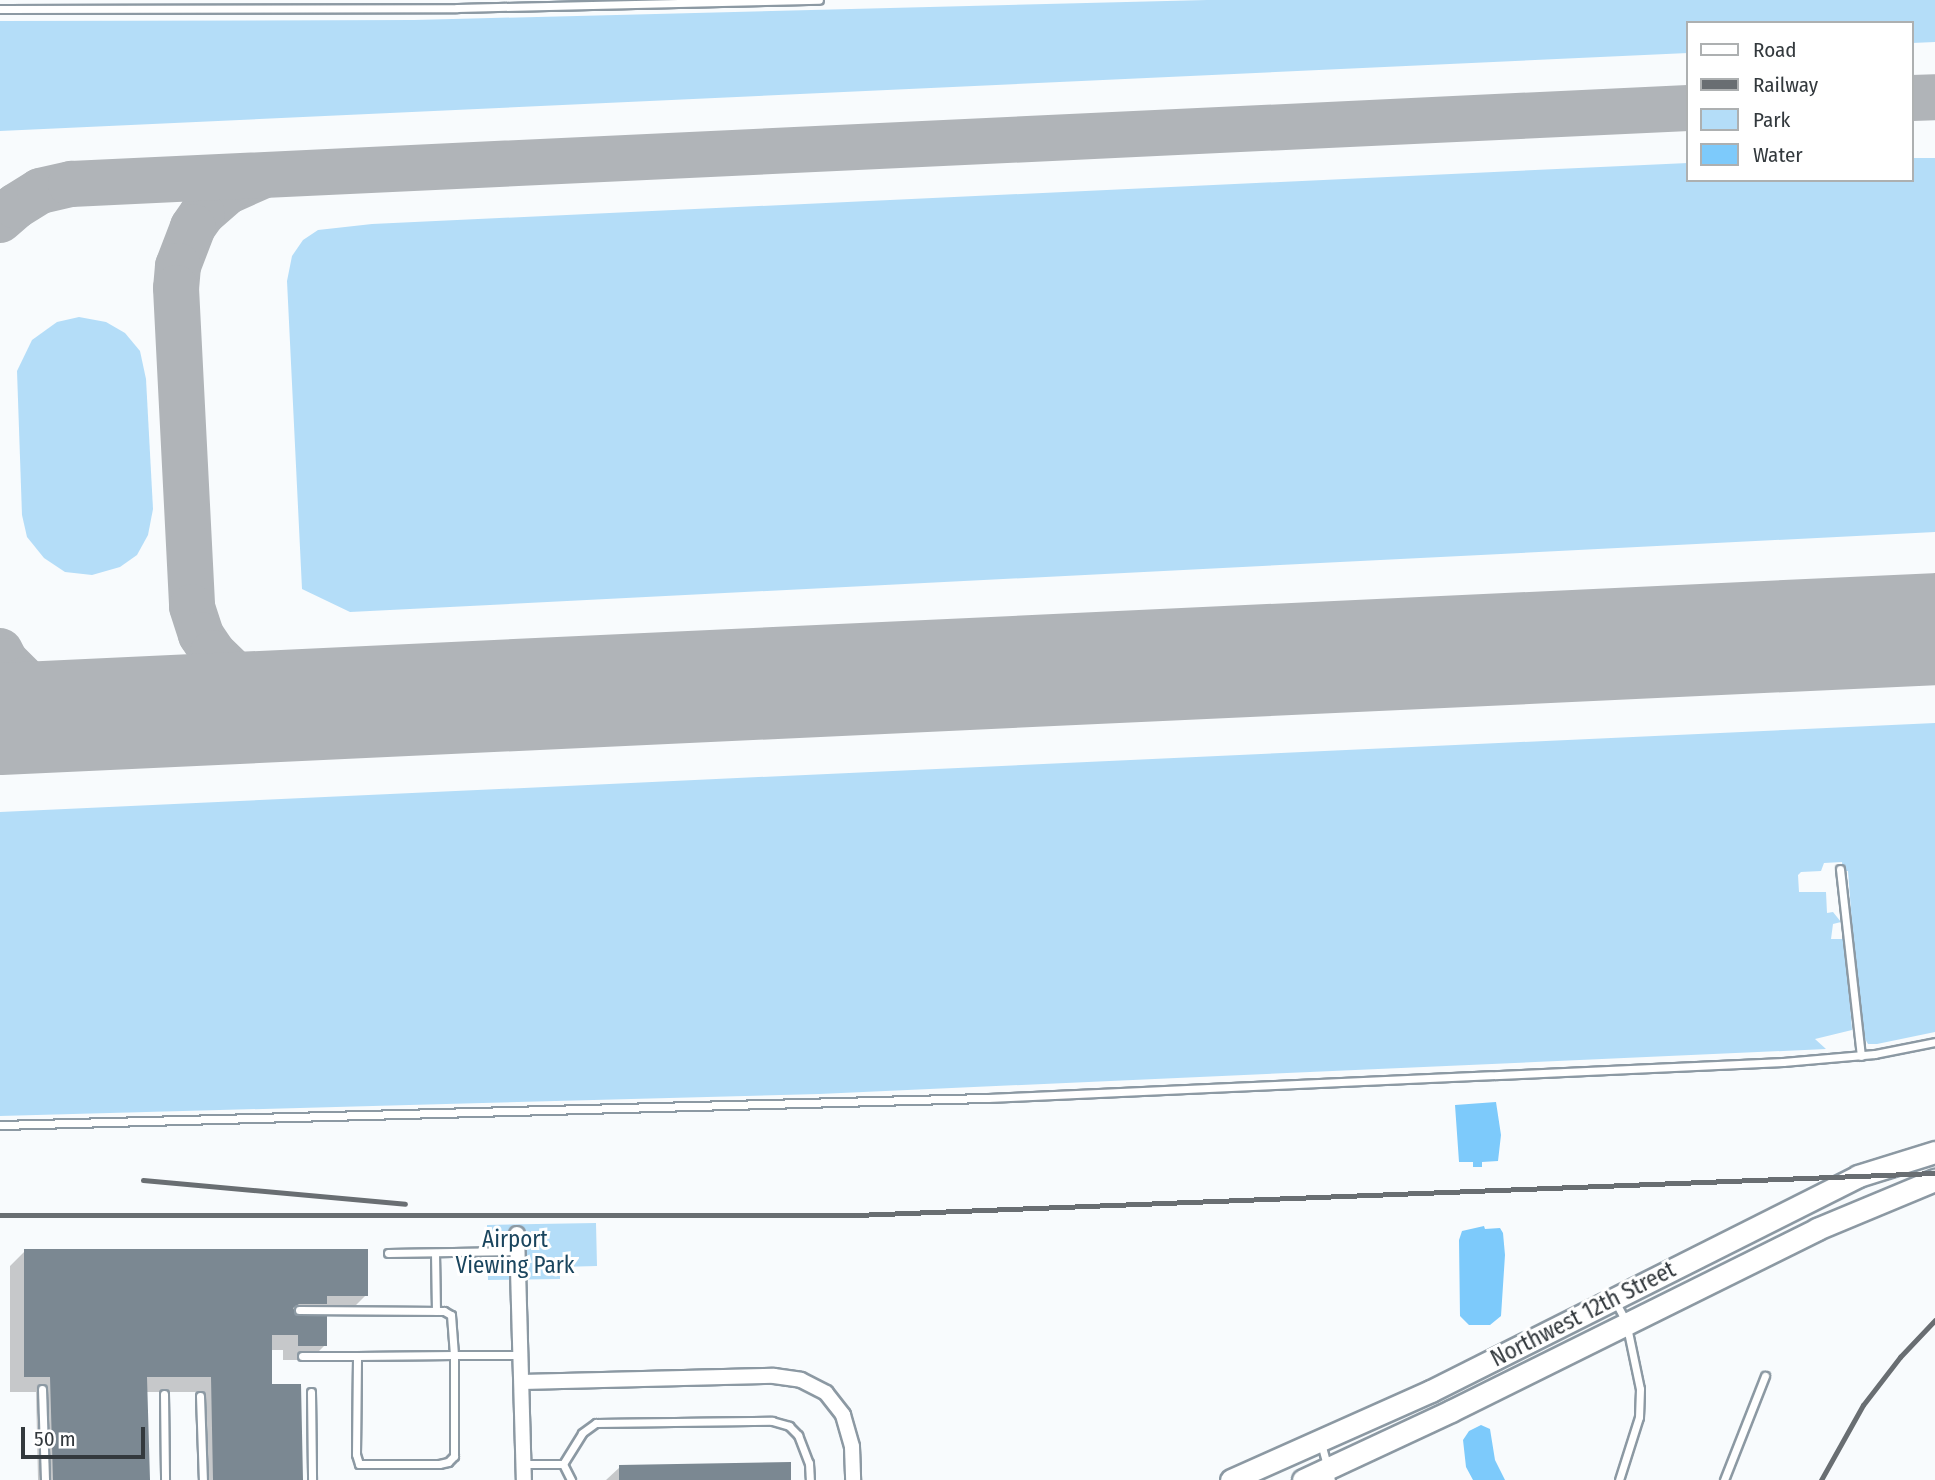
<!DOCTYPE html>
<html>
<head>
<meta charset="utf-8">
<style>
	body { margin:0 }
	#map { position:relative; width:1935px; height:1480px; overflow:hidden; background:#f8fbfd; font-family:"Fira Sans Condensed",sans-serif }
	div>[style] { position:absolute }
	.green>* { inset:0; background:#b4ddf8 }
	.water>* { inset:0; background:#7dcafb }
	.shadow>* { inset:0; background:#0003 }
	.taxiway>* { height:46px; margin:-23px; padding:0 23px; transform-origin:23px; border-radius:23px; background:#b0b4b8 }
	.runway>* { height:112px; margin:-56px; padding:0 56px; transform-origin:56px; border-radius:56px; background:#b0b4b8 }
	.building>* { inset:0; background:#7b8892 }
	.roads { filter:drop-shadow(2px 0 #8c99a3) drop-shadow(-2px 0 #8c99a3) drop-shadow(0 2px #8c99a3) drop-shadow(0 -2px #8c99a3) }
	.lane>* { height:7px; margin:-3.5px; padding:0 3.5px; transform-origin:3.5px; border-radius:3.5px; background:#fff }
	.street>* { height:14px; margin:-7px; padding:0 7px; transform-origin:7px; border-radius:7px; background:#fff }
	.secondary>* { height:21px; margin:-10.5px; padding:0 10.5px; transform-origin:10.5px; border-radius:10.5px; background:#fff }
	.rail>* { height:5px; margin:-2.5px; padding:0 2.5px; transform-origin:2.5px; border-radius:2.5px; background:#696e72 }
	span { translate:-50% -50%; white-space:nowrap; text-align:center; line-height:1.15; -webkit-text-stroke:6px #fff; paint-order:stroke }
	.park-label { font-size:23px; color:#1a455e }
	.street-label { font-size:23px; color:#33393d }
	.legend { position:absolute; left:1686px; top:21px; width:228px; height:161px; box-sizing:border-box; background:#fff; border:2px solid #adb0b1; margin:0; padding:9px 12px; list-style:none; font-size:21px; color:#33393d }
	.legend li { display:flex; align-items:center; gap:14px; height:35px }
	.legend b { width:35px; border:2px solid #adb0b1 }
	.scale { position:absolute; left:21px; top:1427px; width:124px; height:32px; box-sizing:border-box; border:4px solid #33393d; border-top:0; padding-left:9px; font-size:21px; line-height:24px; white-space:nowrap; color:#33393d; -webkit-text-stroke:5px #fff; paint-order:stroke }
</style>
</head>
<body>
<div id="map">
	<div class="green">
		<div style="clip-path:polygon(1207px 0,1935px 0,1935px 42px,1912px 43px,1912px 23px,1688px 23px,1688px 53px,0 131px,0 21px,414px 20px)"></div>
		<div style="clip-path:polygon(1912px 158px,1935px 158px,1935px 532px,350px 612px,302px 589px,287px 281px,292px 256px,303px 240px,318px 230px,372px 224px,1688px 163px,1688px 180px,1912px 180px)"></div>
		<div style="clip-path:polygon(79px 317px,106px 322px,125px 333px,140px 351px,146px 379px,153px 509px,148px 535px,137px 555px,120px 567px,92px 575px,65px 572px,44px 558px,27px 537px,22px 515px,17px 371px,32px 340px,57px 322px)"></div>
		<div style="clip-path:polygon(1935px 723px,1935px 1032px,1877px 1044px,1868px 1044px,1860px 1030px,1848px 871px,1843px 871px,1842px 862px,1824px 863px,1821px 871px,1801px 872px,1798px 875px,1799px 892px,1826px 892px,1827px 913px,1833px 912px,1841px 922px,1833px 924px,1831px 939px,1842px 939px,1844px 925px,1852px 1030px,1815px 1039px,1826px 1049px,819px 1094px,0 1116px,0 812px)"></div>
		<div style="clip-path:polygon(596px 1223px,597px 1266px,560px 1267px,560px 1279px,488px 1280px,487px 1225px)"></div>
	</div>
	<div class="water">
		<div style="clip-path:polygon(1496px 1102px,1501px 1135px,1498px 1161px,1482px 1162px,1482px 1167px,1473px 1167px,1473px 1162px,1459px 1162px,1455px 1105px)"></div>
		<div style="clip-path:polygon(1484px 1226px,1485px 1229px,1500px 1228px,1503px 1233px,1505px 1255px,1501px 1316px,1490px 1325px,1469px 1325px,1460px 1316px,1459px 1240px,1462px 1231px)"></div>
		<div style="clip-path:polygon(1481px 1425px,1490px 1429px,1495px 1460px,1505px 1480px,1473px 1480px,1466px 1467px,1463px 1440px,1469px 1431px)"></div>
	</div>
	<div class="shadow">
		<div style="clip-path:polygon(25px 1251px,366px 1295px,351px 1310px,318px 1310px,310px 1318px,325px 1345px,310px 1360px,283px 1360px,283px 1350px,270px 1350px,270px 1386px,301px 1480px,198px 1480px,196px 1392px,146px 1392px,149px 1480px,38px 1480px,36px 1392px,10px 1392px,10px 1266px)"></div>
		<div style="clip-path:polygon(620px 1467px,789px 1480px,606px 1480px)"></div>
	</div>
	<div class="taxiway">
		<div style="left:1912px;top:98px;width:23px;rotate:-2deg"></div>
		<div style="left:260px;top:177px;width:36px;rotate:156deg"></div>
		<div style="left:227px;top:192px;width:33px;rotate:139deg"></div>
		<div style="left:202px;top:214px;width:16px;rotate:125deg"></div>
		<div style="left:193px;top:227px;width:42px;rotate:111deg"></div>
		<div style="left:178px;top:266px;width:22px;rotate:95deg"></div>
		<div style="left:176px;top:288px;width:319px;rotate:87.1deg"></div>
		<div style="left:192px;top:607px;width:29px;rotate:72deg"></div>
		<div style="left:201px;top:635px;width:22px;rotate:56deg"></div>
		<div style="left:213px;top:653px;width:37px;rotate:44deg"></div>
		<div style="left:240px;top:679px;width:44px;rotate:25.4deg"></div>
		<div style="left:280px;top:698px;width:60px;rotate:4.8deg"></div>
		<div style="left:0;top:220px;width:21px;rotate:-41deg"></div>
		<div style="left:16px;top:206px;width:28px;rotate:-32deg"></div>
		<div style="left:40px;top:191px;width:32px;rotate:-13deg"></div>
		<div style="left:71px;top:184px;width:1619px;rotate:-2.69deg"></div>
		<div style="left:0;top:651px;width:11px;rotate:63deg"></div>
		<div style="left:5px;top:661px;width:27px;rotate:45deg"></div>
		<div style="left:24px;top:680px;width:32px;rotate:34deg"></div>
		<div style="left:51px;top:698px;width:29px;rotate:18deg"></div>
		<div style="left:79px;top:707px;width:54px;rotate:5.3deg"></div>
	</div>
	<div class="runway">
		<div style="left:0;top:719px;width:1937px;rotate:-2.66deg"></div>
	</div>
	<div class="building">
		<div style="clip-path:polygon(24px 1249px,368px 1249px,368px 1296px,327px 1296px,327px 1304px,299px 1304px,293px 1308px,298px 1316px,327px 1316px,327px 1346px,298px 1346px,298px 1335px,272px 1335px,272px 1384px,301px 1384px,303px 1480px,213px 1480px,211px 1377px,147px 1377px,150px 1480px,53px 1480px,50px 1377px,24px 1377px)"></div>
		<div style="clip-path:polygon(791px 1462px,791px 1480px,619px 1480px,619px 1465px)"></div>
	</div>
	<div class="roads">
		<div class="lane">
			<div style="left:0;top:9px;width:457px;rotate:-0.1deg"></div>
			<div style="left:457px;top:8px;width:362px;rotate:-1.3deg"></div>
			<div style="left:1840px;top:869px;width:188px;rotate:83.6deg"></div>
			<div style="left:0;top:1125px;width:988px;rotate:-1.57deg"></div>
			<div style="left:988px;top:1098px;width:796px;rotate:-2.59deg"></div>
			<div style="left:1783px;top:1062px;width:92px;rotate:-5deg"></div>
			<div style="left:1875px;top:1054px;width:61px;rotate:-11.3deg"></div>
			<div style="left:388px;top:1253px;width:129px;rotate:-0.9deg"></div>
			<div style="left:435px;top:1253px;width:58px;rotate:89deg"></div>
			<div style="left:1615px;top:1301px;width:24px;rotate:62deg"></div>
			<div style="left:1626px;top:1322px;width:68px;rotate:78.2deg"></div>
			<div style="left:1640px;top:1389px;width:28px;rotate:92deg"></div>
			<div style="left:1639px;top:1417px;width:66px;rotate:107.6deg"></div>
			<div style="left:299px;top:1310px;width:145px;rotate:0.4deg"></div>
			<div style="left:444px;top:1311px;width:8px;rotate:30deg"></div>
			<div style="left:451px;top:1315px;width:40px;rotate:85.7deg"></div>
			<div style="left:454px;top:1355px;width:101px;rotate:90deg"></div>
			<div style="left:454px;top:1456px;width:8px;rotate:135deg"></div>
			<div style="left:448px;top:1462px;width:9px;rotate:167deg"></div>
			<div style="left:439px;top:1464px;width:80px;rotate:180deg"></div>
			<div style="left:359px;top:1464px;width:10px;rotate:-107deg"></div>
			<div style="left:356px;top:1454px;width:98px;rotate:-89.4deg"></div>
			<div style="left:357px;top:1356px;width:97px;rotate:-0.6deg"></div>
			<div style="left:454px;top:1355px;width:66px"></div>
			<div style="left:302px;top:1356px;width:55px"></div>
			<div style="left:42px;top:1389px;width:91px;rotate:88.1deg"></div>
			<div style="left:311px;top:1392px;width:88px;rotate:89.3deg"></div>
			<div style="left:164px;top:1394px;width:86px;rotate:89.3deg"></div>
			<div style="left:200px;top:1396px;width:84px;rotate:88deg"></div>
			<div style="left:1321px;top:1443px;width:38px;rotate:75deg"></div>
			<div style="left:524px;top:1464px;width:39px"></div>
			<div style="left:563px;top:1464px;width:18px;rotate:63deg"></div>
			<div style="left:563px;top:1464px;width:36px;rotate:-58deg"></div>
			<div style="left:582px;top:1433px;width:17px;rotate:-36deg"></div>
			<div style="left:596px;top:1423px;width:176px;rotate:-0.7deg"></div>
			<div style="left:772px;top:1421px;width:18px;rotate:16deg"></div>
			<div style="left:789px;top:1426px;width:13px;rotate:45deg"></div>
			<div style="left:798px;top:1435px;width:30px;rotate:69deg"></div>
			<div style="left:809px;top:1463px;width:17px;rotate:87deg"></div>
			<div style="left:1724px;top:1480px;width:112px;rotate:-68.5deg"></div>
		</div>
		<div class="street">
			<div style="left:517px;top:1234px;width:246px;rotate:88.4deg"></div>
			<div style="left:522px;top:1382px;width:252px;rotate:-1.4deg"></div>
			<div style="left:774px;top:1376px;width:27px;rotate:8deg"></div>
			<div style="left:801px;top:1380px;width:28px;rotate:27deg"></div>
			<div style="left:826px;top:1393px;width:28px;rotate:52deg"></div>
			<div style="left:843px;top:1415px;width:33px;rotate:74deg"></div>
			<div style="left:852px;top:1447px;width:33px;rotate:88deg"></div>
		</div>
		<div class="secondary">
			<div style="left:1231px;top:1480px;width:219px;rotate:-24deg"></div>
			<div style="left:1431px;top:1391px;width:478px;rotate:-26.7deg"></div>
			<div style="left:1858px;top:1176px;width:81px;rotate:-17.3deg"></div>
			<div style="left:1303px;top:1480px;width:163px;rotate:-25deg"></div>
			<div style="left:1451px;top:1411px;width:409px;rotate:-26.4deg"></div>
			<div style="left:1817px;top:1229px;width:128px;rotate:-22.6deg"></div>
		</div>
	</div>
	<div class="rail">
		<div style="left:143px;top:1180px;width:263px;rotate:5.2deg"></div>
		<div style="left:0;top:1215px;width:856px"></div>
		<div style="left:856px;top:1215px;width:1080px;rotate:-2.23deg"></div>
		<div style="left:1821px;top:1480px;width:86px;rotate:-60.8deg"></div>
		<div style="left:1863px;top:1405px;width:61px;rotate:-52.4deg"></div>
		<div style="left:1900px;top:1357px;width:51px;rotate:-46.6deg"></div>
	</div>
	<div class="park-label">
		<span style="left:515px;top:1252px">Airport<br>Viewing Park</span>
	</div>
	<div class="street-label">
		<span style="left:1583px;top:1314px;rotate:-27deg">Northwest 12th Street</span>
	</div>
	<ul class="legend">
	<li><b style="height:9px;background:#fff"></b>Road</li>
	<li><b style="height:9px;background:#696e72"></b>Railway</li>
	<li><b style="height:19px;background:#b4ddf8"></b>Park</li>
	<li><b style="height:19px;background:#7dcafb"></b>Water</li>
	</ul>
	<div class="scale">50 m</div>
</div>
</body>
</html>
